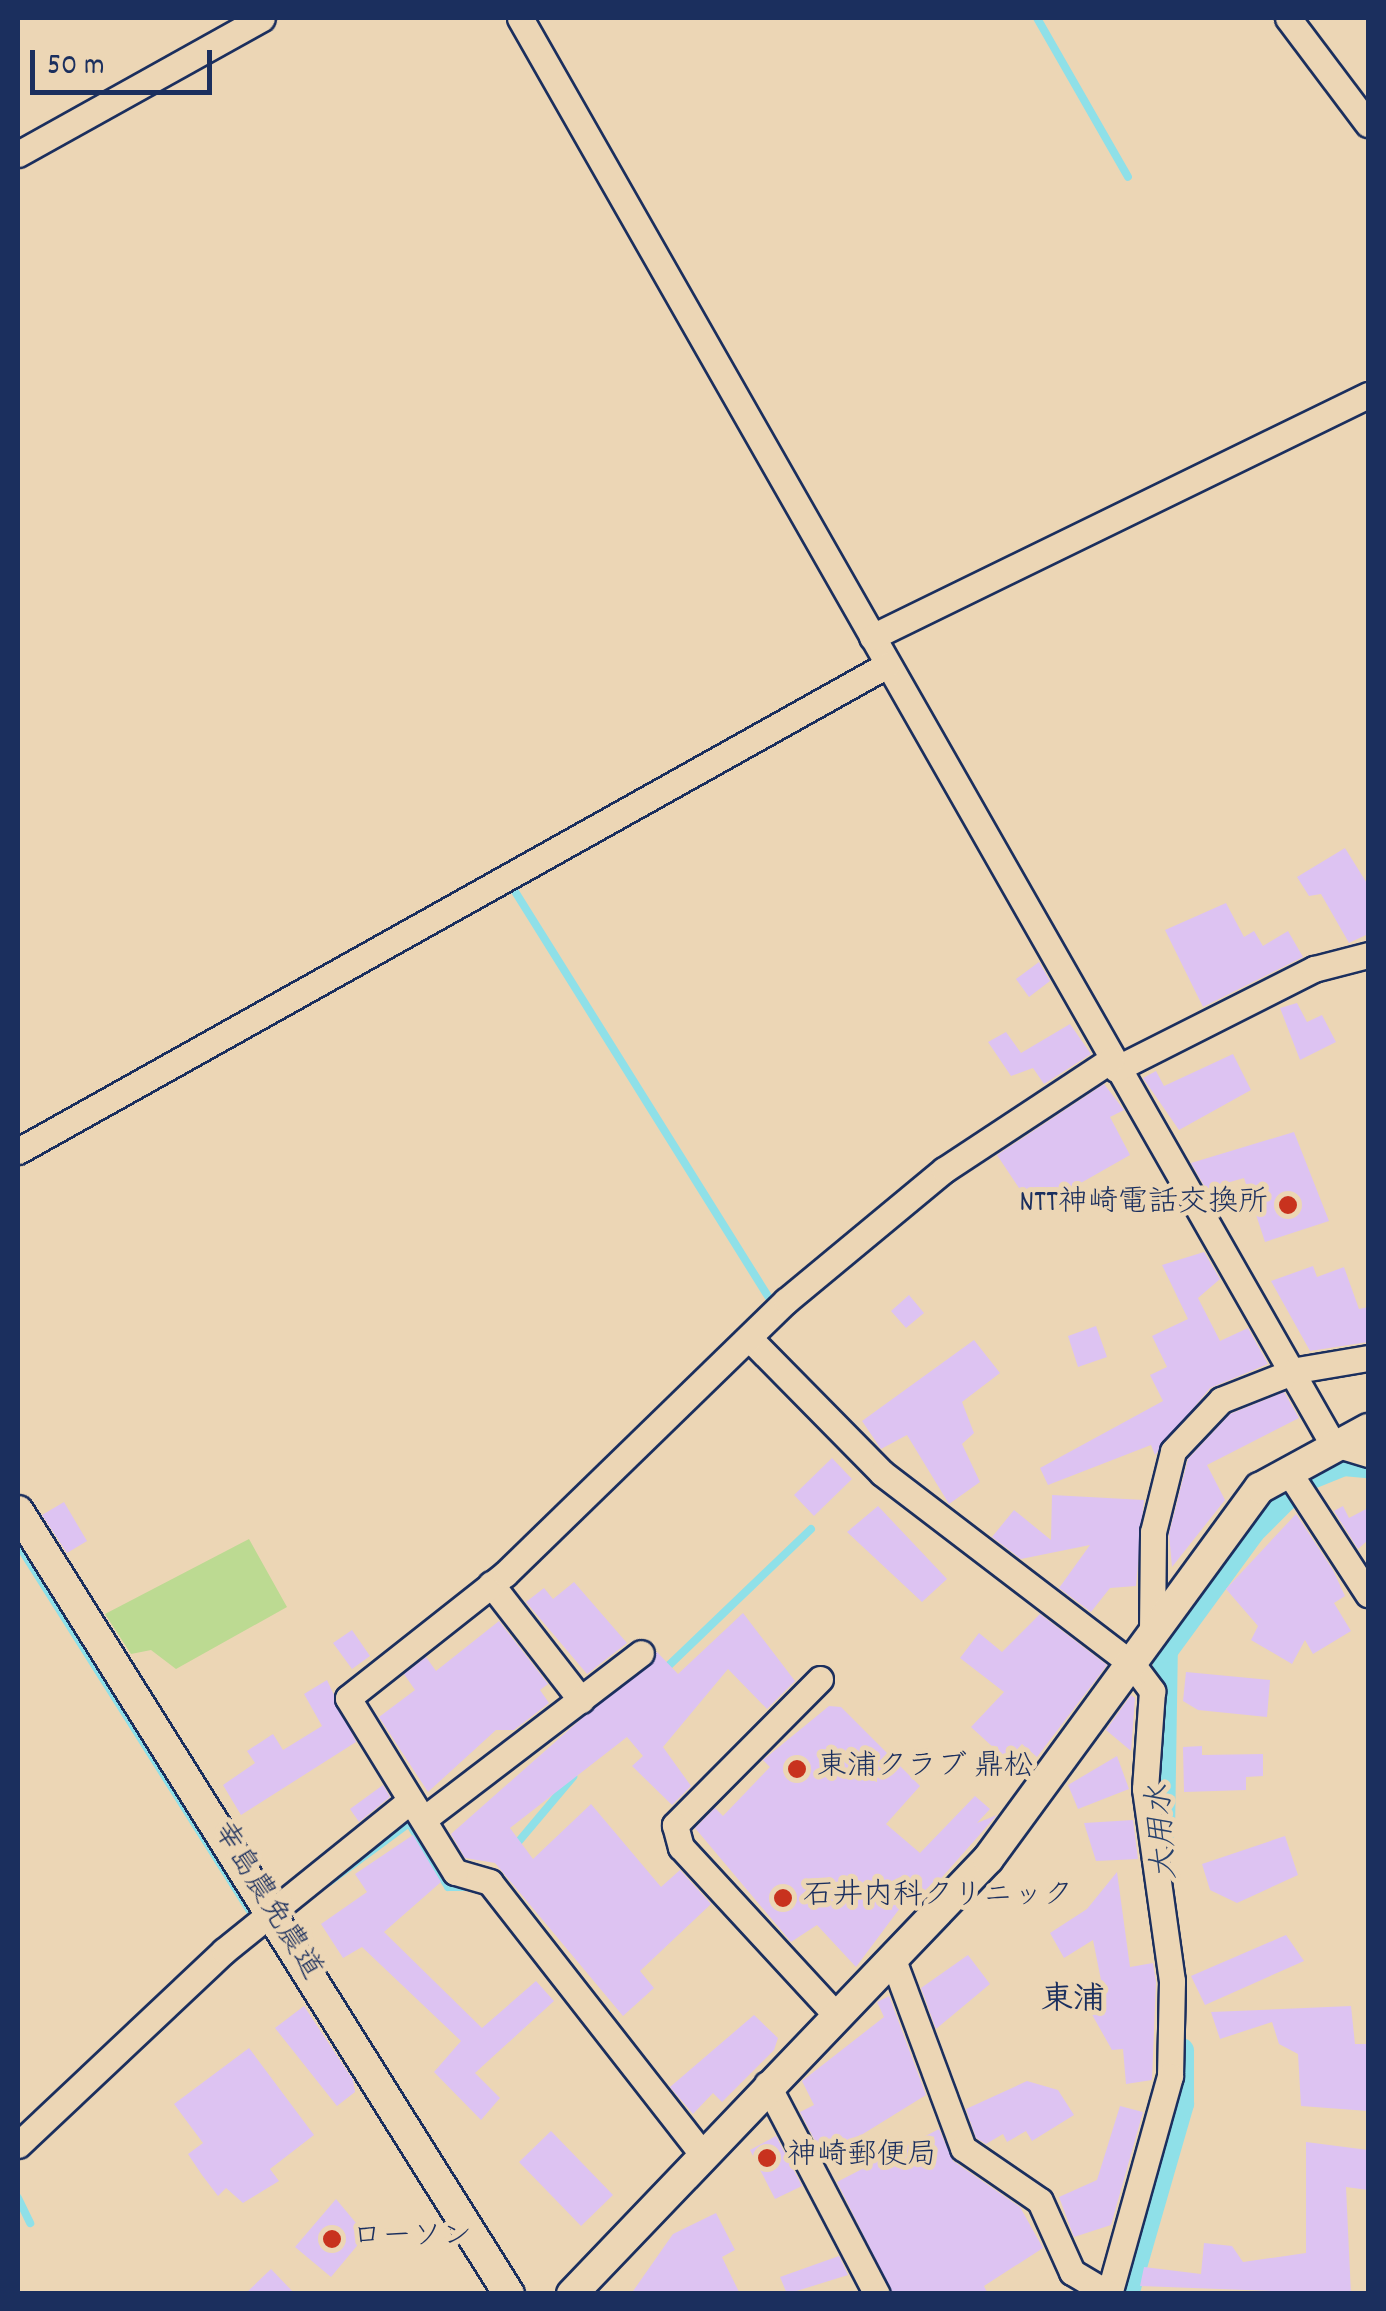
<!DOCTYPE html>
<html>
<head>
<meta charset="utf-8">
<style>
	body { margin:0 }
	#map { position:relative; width:1386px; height:2311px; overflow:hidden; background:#ecd6b5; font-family:Dekko,"Klee One",sans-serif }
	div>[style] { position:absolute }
	.green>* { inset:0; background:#bcda92 }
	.stream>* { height:8px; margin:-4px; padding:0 4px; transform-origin:4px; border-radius:4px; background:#8fe0e8 }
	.canal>* { height:25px; margin:-12.5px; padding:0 12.5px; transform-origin:12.5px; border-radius:12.5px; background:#8fe0e8 }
	.building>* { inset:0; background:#ddc3f2 }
	.roads { filter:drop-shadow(2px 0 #1b2f5e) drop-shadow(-2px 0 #1b2f5e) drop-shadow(0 2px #1b2f5e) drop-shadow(0 -2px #1b2f5e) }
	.minor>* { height:25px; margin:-12.5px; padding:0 12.5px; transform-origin:12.5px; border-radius:12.5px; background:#ecd6b5 }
	.tertiary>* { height:30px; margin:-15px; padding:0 15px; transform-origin:15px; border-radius:15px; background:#ecd6b5 }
	.dots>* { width:28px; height:28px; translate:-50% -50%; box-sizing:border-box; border:5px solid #ecd6b5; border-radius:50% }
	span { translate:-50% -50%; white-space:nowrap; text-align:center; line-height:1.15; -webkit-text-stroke:10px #ecd6b5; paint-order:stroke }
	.poi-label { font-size:30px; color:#1b2f5e }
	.right { translate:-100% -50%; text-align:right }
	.left { translate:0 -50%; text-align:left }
	.street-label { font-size:30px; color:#1b2f5e }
	.water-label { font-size:32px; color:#27416c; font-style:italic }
	.neighbourhood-label { font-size:32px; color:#1b2f5e; font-weight:700 }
	.frame { position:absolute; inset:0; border:20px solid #1b2f5e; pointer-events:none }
	.scale { position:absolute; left:30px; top:50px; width:182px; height:45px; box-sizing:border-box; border:5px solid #1b2f5e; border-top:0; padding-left:12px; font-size:30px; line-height:35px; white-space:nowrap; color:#1b2f5e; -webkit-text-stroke:8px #ecd6b5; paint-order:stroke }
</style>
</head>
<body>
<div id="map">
	<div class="green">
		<div style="clip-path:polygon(249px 1539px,287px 1607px,176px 1669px,151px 1650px,131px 1654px,105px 1614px)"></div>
	</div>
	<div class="stream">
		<div style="left:1037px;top:18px;width:183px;rotate:60.2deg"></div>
		<div style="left:511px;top:885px;width:492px;rotate:58deg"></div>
		<div style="left:18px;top:1544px;width:440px;rotate:57.7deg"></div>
		<div style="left:663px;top:1671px;width:205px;rotate:-43.8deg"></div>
		<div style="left:514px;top:1847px;width:92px;rotate:-49.9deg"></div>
		<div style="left:329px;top:1882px;width:99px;rotate:-36.4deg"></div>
		<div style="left:409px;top:1823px;width:75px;rotate:58.6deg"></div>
		<div style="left:448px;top:1887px;width:22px"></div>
		<div style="left:18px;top:2198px;width:28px;rotate:64deg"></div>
	</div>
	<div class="canal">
		<div style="left:1162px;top:1831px;width:181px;rotate:-89.1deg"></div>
		<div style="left:1165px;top:1650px;width:147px;rotate:-53.8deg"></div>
		<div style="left:1252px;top:1531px;width:74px;rotate:-45deg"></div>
		<div style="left:1304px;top:1479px;width:42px;rotate:-22.3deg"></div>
		<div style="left:1343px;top:1463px;width:25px;rotate:5deg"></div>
		<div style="left:1126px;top:2294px;width:199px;rotate:-73.9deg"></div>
		<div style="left:1181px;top:2103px;width:53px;rotate:-90deg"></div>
	</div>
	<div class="building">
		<div style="clip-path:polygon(1345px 848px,1368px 885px,1368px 934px,1349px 943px,1321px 894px,1309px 896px,1297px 877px)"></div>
		<div style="clip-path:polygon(1226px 903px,1244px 937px,1254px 931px,1263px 946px,1288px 931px,1303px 957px,1203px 1007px,1165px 930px)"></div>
		<div style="clip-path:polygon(1039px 962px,1050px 981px,1029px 997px,1016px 979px)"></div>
		<div style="clip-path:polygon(1297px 1003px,1307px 1022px,1322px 1015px,1336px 1042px,1300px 1060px,1280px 1008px)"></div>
		<div style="clip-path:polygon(1070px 1024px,1091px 1054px,1044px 1084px,1033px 1068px,1011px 1076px,988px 1042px,1006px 1032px,1021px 1053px)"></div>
		<div style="clip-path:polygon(1233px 1054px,1251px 1090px,1179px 1130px,1143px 1078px,1156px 1071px,1164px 1086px)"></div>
		<div style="clip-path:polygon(1104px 1084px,1124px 1110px,1110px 1117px,1130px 1155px,1072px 1188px,1076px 1199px,1033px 1209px,997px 1155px)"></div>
		<div style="clip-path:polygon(1294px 1132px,1329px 1221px,1265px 1242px,1244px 1178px,1206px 1189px,1191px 1163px)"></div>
		<div style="clip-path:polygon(1204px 1252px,1220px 1279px,1198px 1298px,1220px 1341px,1248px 1328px,1268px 1364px,1210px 1388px,1155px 1455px,1151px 1445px,1048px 1485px,1040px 1468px,1163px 1401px,1150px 1375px,1167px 1367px,1152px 1336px,1188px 1319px,1162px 1265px)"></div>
		<div style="clip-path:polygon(1313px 1266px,1317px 1277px,1344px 1267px,1359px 1309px,1368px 1307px,1368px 1342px,1310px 1351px,1271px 1281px)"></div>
		<div style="clip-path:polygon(909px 1295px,924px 1313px,906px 1328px,891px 1311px)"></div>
		<div style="clip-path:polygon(1096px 1326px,1107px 1357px,1078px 1367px,1068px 1336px)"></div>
		<div style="clip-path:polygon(974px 1340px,1000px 1373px,962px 1402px,974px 1433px,962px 1444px,980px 1482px,949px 1504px,907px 1435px,881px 1449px,862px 1421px)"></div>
		<div style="clip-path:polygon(1284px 1392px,1299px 1418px,1207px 1465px,1225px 1500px,1172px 1567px,1169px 1534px,1188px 1459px,1230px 1414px)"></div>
		<div style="clip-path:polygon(832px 1458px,852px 1479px,814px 1516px,794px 1495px)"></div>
		<div style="clip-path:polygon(1052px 1495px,1144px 1500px,1136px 1586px,1110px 1588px,1091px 1612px,1059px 1588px,1090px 1545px,1021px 1559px,992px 1537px,1014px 1510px,1051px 1540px)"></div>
		<div style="clip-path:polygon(64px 1502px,87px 1541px,67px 1553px,42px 1515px)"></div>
		<div style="clip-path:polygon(878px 1506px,947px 1579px,922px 1602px,847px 1532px)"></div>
		<div style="clip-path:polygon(1343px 1506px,1349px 1518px,1368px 1508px,1368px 1540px,1358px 1549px,1334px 1511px)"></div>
		<div style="clip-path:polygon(1296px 1514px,1333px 1570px,1345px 1596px,1334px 1603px,1351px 1631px,1313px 1654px,1305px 1640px,1292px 1664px,1251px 1640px,1258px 1626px,1226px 1589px)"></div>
		<div style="clip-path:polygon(574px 1582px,627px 1643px,587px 1674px,526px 1602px,544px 1588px,553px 1599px)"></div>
		<div style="clip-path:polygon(743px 1613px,795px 1681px,767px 1709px,728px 1669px,663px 1747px,691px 1786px,672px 1805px,632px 1766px,643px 1756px,627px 1737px,510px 1828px,533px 1859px,591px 1804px,661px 1887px,680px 1870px,711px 1904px,640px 1971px,654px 1988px,623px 2016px,495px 1863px,465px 1858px,451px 1834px,657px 1652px,678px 1674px)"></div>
		<div style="clip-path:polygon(1040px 1614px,1107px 1665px,1037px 1757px,1022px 1744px,1007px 1760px,971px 1727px,1004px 1692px,960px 1658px,979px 1633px,1002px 1652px)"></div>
		<div style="clip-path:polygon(499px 1621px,548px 1684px,540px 1690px,549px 1703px,514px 1730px,496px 1730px,428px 1792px,379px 1717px,415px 1690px,404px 1674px,426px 1657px,436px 1671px)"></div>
		<div style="clip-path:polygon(352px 1630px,370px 1656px,352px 1669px,333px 1643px)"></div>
		<div style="clip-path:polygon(1186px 1672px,1270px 1680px,1267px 1717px,1198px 1710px,1183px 1701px)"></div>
		<div style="clip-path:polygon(327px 1680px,356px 1742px,241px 1815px,223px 1785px,255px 1763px,247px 1751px,273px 1734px,283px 1750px,322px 1726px,304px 1694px)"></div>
		<div style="clip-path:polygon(1131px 1695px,1135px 1698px,1131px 1751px,1106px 1730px)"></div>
		<div style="clip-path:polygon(829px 1706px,841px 1707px,920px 1786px,886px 1824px,920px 1853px,975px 1796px,990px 1809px,977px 1823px,997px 1815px,921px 1901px,909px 1896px,856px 1967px,817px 1925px,791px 1942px,695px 1828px,715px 1808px,723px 1816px,770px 1767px,763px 1760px)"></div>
		<div style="clip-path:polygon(1202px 1746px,1202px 1755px,1263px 1754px,1263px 1776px,1246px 1777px,1246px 1790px,1184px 1792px,1183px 1747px)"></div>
		<div style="clip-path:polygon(1117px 1756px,1129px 1789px,1078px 1809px,1068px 1785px)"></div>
		<div style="clip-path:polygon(383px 1785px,390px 1797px,359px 1822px,350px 1809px)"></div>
		<div style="clip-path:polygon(1133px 1820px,1138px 1859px,1096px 1861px,1084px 1823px)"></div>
		<div style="clip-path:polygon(413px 1835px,441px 1882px,384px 1932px,482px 2028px,536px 1981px,554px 2001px,475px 2073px,500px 2098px,481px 2120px,434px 2072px,461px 2041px,362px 1947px,343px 1958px,321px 1924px,367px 1892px,355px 1874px)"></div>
		<div style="clip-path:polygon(1285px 1836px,1298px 1875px,1237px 1903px,1210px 1890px,1202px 1864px)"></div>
		<div style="clip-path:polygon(1117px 1872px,1130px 1967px,1153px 1963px,1156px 1982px,1152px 2080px,1126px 2084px,1123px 2049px,1112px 2050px,1081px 1995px,1102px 1985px,1093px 1940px,1064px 1958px,1050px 1933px,1087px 1909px)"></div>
		<div style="clip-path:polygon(1286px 1935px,1304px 1961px,1205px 2005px,1191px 1976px)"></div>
		<div style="clip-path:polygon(968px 1955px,990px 1984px,936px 2029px,921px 1988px)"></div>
		<div style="clip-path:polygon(889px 1996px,926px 2095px,824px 2158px,800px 2112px,814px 2105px,802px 2081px,884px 2017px,877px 2002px)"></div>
		<div style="clip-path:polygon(304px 2006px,353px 2080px,355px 2092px,337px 2106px,275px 2028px)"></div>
		<div style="clip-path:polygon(1351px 2006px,1355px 2044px,1368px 2044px,1368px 2111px,1301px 2106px,1298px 2054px,1279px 2044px,1272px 2022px,1220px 2039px,1211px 2012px)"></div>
		<div style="clip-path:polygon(754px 2015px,778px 2038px,774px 2050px,722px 2102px,713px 2093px,693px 2114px,670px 2087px)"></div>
		<div style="clip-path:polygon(249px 2048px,314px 2135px,270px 2169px,279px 2181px,243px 2203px,226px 2188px,218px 2196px,202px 2175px,188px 2154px,203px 2143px,174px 2104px)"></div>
		<div style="clip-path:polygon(1027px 2081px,1058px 2090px,1074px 2115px,1032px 2141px,1026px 2131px,1007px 2142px,1003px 2134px,986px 2144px,976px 2138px,966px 2109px)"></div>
		<div style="clip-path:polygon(1120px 2106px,1143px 2112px,1111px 2225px,1074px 2237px,1059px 2197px,1097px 2180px)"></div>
		<div style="clip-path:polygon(939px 2129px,953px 2161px,1020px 2207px,1043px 2248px,984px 2286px,988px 2294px,893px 2294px,837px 2182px)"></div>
		<div style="clip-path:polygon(551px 2131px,613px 2195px,581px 2226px,519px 2162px)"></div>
		<div style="clip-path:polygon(776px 2136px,802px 2186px,775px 2199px,750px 2150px)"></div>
		<div style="clip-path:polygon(1306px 2142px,1368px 2150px,1368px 2190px,1346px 2187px,1351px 2294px,1140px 2286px,1144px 2267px,1201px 2274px,1204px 2243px,1232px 2246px,1243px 2262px,1306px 2253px)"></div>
		<div style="clip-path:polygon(336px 2199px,366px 2235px,331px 2277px,295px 2247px)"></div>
		<div style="clip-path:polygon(716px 2213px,735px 2250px,722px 2257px,740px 2294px,631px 2294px,673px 2234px)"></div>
		<div style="clip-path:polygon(839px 2256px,848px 2275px,787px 2294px,780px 2277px)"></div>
		<div style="clip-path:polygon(271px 2269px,295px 2294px,245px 2294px)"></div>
	</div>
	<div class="roads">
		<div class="minor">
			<div style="left:520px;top:18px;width:1640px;rotate:60.32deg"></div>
			<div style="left:1332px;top:1443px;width:38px;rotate:17deg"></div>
			<div style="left:1288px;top:18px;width:133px;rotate:53deg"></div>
			<div style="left:18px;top:154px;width:279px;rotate:-29.1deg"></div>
			<div style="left:872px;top:637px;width:552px;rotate:-26.01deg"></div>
			<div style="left:1116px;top:1069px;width:222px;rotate:-26.8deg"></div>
			<div style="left:1314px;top:969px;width:56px;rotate:-14.5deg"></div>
			<div style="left:18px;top:1151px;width:996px;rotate:-29.22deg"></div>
			<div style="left:752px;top:1341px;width:185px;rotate:45.4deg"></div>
			<div style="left:882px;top:1473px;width:315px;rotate:37.4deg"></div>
			<div style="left:1132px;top:1664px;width:34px;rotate:53deg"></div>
			<div style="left:1152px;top:1691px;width:98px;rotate:94.1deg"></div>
			<div style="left:1145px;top:1789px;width:194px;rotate:82deg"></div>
			<div style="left:1172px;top:1981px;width:95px;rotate:91.2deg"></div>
			<div style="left:1170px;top:2076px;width:226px;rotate:105.6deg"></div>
			<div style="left:1288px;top:1471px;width:147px;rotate:57deg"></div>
			<div style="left:491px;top:1584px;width:147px;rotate:52.2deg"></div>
			<div style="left:1152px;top:1631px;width:99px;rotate:-89.4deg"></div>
			<div style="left:1153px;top:1532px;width:83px;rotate:-76.1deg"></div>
			<div style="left:1173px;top:1451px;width:70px;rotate:-46.7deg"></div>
			<div style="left:1221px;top:1400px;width:82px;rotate:-21.5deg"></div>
			<div style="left:1297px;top:1370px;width:72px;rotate:-9.6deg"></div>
			<div style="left:820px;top:1679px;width:206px;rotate:134.8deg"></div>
			<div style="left:675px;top:1825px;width:23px;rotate:75deg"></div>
			<div style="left:681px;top:1847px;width:224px;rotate:47.3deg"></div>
			<div style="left:424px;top:1819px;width:273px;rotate:-37.4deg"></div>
			<div style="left:892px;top:1957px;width:204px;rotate:69.6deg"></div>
			<div style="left:963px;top:2148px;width:93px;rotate:34.5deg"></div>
			<div style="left:1040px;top:2201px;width:78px;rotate:65.7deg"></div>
			<div style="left:1072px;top:2272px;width:43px;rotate:30.7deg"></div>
			<div style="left:767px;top:2084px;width:237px;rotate:62.4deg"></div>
			<div style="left:18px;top:2145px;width:283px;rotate:-43.3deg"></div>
			<div style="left:224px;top:1951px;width:239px;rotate:-38.9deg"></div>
			<div style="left:703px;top:2155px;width:346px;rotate:-128deg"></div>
			<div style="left:490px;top:1882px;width:36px;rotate:-164deg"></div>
			<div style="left:455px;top:1872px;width:204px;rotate:-121.6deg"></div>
			<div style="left:348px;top:1698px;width:200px;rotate:-38.3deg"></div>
			<div style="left:505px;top:1574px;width:392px;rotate:-44.2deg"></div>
			<div style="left:786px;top:1301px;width:205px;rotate:-39.7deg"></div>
			<div style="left:944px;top:1170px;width:200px;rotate:-33.4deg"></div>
		</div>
		<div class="tertiary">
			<div style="left:18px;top:1511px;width:924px;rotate:57.91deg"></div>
			<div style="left:572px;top:2294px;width:602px;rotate:-46.28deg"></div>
			<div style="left:988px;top:1859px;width:460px;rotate:-53.8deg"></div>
			<div style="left:1260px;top:1488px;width:123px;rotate:-28.6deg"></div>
		</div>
	</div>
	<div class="dots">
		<div style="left:1288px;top:1205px;background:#c8321e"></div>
		<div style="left:797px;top:1769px;background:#c8321e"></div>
		<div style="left:783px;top:1898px;background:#c8321e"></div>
		<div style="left:767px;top:2158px;background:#c8321e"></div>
		<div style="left:332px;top:2239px;background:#c8321e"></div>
	</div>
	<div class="poi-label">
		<span class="right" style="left:1268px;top:1205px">NTT神崎電話交換所</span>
		<span class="left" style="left:817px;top:1769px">東浦クラブ 鼎松</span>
		<span class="left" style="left:803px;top:1898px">石井内科クリニック</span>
		<span class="left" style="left:787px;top:2158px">神崎郵便局</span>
		<span class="left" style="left:352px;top:2239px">ローソン</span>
	</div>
	<div class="street-label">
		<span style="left:265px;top:1902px;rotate:58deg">幸島農免農道</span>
	</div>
	<div class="water-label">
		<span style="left:1165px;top:1832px;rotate:-94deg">大用水</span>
	</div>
	<div class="neighbourhood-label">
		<span style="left:1073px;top:2002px">東浦</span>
	</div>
	<div class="frame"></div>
	<div class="scale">50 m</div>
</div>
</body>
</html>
